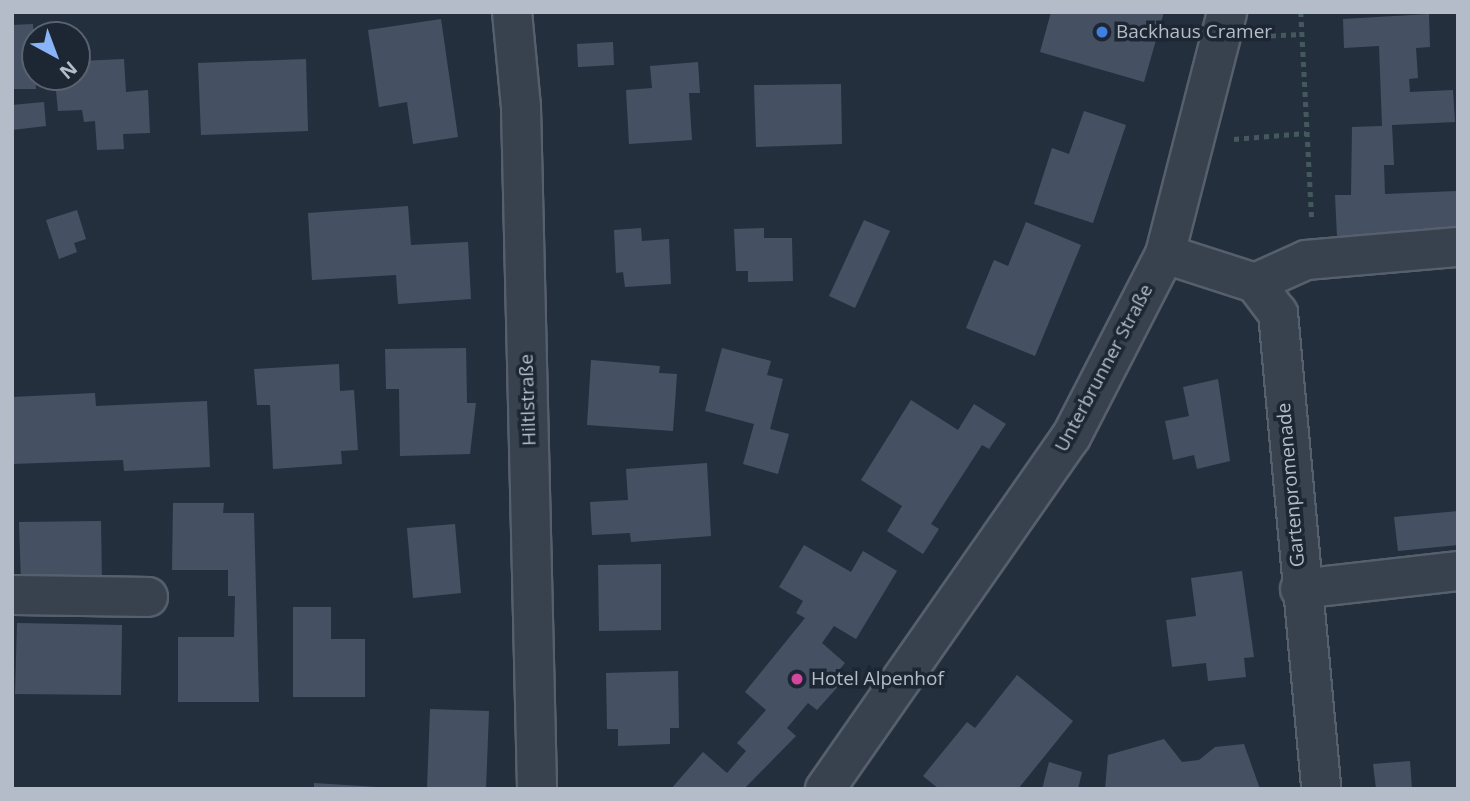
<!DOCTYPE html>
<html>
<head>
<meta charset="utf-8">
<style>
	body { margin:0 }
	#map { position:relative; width:1470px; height:801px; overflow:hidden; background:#242f3e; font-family:"Open Sans",sans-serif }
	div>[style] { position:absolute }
	.building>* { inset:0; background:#455162 }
	.path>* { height:4.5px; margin-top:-2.25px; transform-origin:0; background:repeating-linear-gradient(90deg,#44595c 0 5px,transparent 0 10px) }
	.roads { filter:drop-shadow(2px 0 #565f6c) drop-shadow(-2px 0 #565f6c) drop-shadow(0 2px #565f6c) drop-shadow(0 -2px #565f6c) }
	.minor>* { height:38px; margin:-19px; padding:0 19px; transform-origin:19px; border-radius:19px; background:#38414e }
	.dots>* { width:19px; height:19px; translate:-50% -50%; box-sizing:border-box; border:4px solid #1d2633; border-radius:50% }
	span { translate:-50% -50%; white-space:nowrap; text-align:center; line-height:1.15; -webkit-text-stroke:7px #1d2633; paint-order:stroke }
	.poi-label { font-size:19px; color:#b4bcc9 }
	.left { translate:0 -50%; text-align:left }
	.street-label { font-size:19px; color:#b4bcc9 }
	.frame { position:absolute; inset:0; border:14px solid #b4bcc9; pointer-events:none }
	.north { position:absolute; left:21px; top:21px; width:70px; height:70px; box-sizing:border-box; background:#1d2633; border:2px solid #59626f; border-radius:50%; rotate:139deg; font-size:19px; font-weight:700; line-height:28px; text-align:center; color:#b4bcc9 }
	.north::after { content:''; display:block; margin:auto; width:24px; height:32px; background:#8ab4f8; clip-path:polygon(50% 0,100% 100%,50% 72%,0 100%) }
</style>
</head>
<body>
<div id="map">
	<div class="building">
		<div style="clip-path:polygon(1051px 12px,1164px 12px,1144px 82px,1040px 52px)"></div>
		<div style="clip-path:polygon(1429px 14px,1430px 47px,1416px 48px,1418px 78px,1409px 79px,1410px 92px,1453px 90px,1455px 122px,1392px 125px,1394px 165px,1384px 165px,1385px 194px,1457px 191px,1458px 231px,1337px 237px,1335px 195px,1351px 195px,1352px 127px,1382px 126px,1379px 46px,1344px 48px,1343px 19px)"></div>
		<div style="clip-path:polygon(441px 19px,458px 137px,413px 144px,407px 102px,379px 107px,368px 30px)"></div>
		<div style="clip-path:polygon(33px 24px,36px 89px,12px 89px,12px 25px)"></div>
		<div style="clip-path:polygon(613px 42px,614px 65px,578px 67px,577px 44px)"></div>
		<div style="clip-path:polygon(124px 59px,126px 92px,148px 90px,150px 133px,123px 134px,124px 149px,97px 150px,95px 121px,84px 122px,82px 110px,58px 111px,55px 81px,81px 80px,80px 61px)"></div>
		<div style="clip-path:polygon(306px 59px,308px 131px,201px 135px,198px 63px)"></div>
		<div style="clip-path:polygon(698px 62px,700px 93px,689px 93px,692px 140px,629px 144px,626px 90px,652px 88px,650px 66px)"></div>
		<div style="clip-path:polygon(841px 84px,842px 144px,756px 147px,754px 85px)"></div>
		<div style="clip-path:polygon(44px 102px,46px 126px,12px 130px,12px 105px)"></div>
		<div style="clip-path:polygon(1084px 111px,1126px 125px,1093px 223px,1034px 204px,1052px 148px,1069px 154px)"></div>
		<div style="clip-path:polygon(408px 206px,411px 245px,468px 242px,471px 299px,398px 304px,396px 275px,312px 280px,308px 213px)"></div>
		<div style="clip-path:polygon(77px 210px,86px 239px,74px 243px,77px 252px,59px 259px,46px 220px)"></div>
		<div style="clip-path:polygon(864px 220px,890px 231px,855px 308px,829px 296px)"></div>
		<div style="clip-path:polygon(1026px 222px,1081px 245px,1035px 356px,966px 328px,994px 260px,1008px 266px)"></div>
		<div style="clip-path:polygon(641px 228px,642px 241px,669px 239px,671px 284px,625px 287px,623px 272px,616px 273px,614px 230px)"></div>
		<div style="clip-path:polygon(764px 228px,764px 238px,792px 238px,793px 281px,748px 282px,748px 271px,736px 271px,734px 229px)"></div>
		<div style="clip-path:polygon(466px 348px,467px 403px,476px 403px,470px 454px,400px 456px,399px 389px,386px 389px,385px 349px)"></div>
		<div style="clip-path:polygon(722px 348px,771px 361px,767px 375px,783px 379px,770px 429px,789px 434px,778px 474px,743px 464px,754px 424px,705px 411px)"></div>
		<div style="clip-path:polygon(591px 360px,660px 366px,659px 373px,677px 374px,673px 431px,587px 425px)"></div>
		<div style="clip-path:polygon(339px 364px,340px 391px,354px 390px,358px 450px,341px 451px,342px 464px,273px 469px,270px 405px,257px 405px,254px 369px)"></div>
		<div style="clip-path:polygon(1218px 379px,1230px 461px,1197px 469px,1194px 455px,1173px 460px,1165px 421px,1189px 416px,1183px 387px)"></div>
		<div style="clip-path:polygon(95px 393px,96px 406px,207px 401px,210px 467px,124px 471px,123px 460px,12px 464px,12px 397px)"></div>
		<div style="clip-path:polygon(911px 400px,958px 430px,974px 404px,1006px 424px,989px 449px,982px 445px,931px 524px,939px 529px,923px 554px,887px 531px,902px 506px,861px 480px)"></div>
		<div style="clip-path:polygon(707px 463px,711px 536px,631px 542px,630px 533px,592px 535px,590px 502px,628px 500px,626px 469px)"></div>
		<div style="clip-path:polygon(173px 503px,224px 503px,223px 513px,254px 513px,259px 702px,178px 702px,178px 637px,234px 637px,235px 596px,228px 596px,228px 570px,172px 570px)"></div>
		<div style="clip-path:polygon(1458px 511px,1458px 545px,1398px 551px,1394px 517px)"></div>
		<div style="clip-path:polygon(101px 521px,102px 581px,21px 583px,19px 522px)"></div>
		<div style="clip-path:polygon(455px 524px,461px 593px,413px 598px,407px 528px)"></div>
		<div style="clip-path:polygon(804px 545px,851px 572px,863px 551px,897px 571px,856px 639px,834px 626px,822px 643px,845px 663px,834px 676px,842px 682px,817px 710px,808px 703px,787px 728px,796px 736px,744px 789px,671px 789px,703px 752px,727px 773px,746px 751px,737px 743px,766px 710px,745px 692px,805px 618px,796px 613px,803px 601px,779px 587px)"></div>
		<div style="clip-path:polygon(661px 564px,661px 630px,599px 631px,598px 565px)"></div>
		<div style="clip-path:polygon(1242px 571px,1254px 657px,1244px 658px,1246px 677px,1208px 681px,1206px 663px,1172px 667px,1166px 620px,1196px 616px,1191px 578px)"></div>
		<div style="clip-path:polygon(293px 607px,331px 607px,331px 639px,365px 639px,365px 697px,293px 697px)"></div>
		<div style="clip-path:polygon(17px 623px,122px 625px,121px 695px,15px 694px)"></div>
		<div style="clip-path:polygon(678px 671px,679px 728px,670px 728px,670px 744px,618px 746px,618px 729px,607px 729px,606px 673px)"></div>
		<div style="clip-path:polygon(1017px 675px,1073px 721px,1018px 789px,939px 789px,923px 776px,967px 722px,975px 728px)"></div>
		<div style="clip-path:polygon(430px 709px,489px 711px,486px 789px,427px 789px)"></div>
		<div style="clip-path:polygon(1164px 739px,1182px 762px,1199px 760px,1215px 747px,1244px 744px,1260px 789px,1105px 789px,1108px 755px)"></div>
		<div style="clip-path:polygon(1410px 761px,1412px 789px,1376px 789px,1373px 764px)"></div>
		<div style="clip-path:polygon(1049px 762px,1082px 772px,1078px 789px,1042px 789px)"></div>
		<div style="clip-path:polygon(314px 783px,377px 787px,376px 789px,314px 789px)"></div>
	</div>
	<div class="path">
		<div style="left:1301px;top:12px;width:209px;rotate:87deg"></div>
		<div style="left:1261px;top:36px;width:41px;rotate:-2.8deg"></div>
		<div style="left:1234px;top:139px;width:72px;rotate:-4.8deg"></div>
	</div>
	<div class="roads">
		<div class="minor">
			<div style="left:512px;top:12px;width:96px;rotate:84.6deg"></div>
			<div style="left:521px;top:108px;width:681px;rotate:88.65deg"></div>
			<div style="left:1165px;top:254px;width:95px;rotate:17.9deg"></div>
			<div style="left:1255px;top:283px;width:38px;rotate:53deg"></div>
			<div style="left:1278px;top:313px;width:478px;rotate:84.8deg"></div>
			<div style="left:1255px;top:283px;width:56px;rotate:-24.3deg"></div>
			<div style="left:1306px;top:260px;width:153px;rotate:-4.9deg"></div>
			<div style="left:1300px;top:589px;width:159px;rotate:-6.5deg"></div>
			<div style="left:12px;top:595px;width:136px;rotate:0.8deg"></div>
			<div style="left:825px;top:789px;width:429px;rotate:-55.1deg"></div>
			<div style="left:1071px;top:437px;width:206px;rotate:-62.8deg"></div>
			<div style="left:1165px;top:254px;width:250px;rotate:-75.6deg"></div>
		</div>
	</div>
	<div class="dots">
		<div style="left:1102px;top:32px;background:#3f7fe0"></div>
		<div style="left:797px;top:679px;background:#d1479c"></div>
	</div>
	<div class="poi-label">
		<span class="left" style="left:1116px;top:32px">Backhaus Cramer</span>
		<span class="left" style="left:811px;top:679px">Hotel Alpenhof</span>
	</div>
	<div class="street-label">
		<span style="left:1104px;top:368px;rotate:-62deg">Unterbrunner Straße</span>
		<span style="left:528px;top:400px;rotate:-92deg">Hiltlstraße</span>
		<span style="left:1291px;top:485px;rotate:-95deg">Gartenpromenade</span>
	</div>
	<div class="frame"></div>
	<div class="north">N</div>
</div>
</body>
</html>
